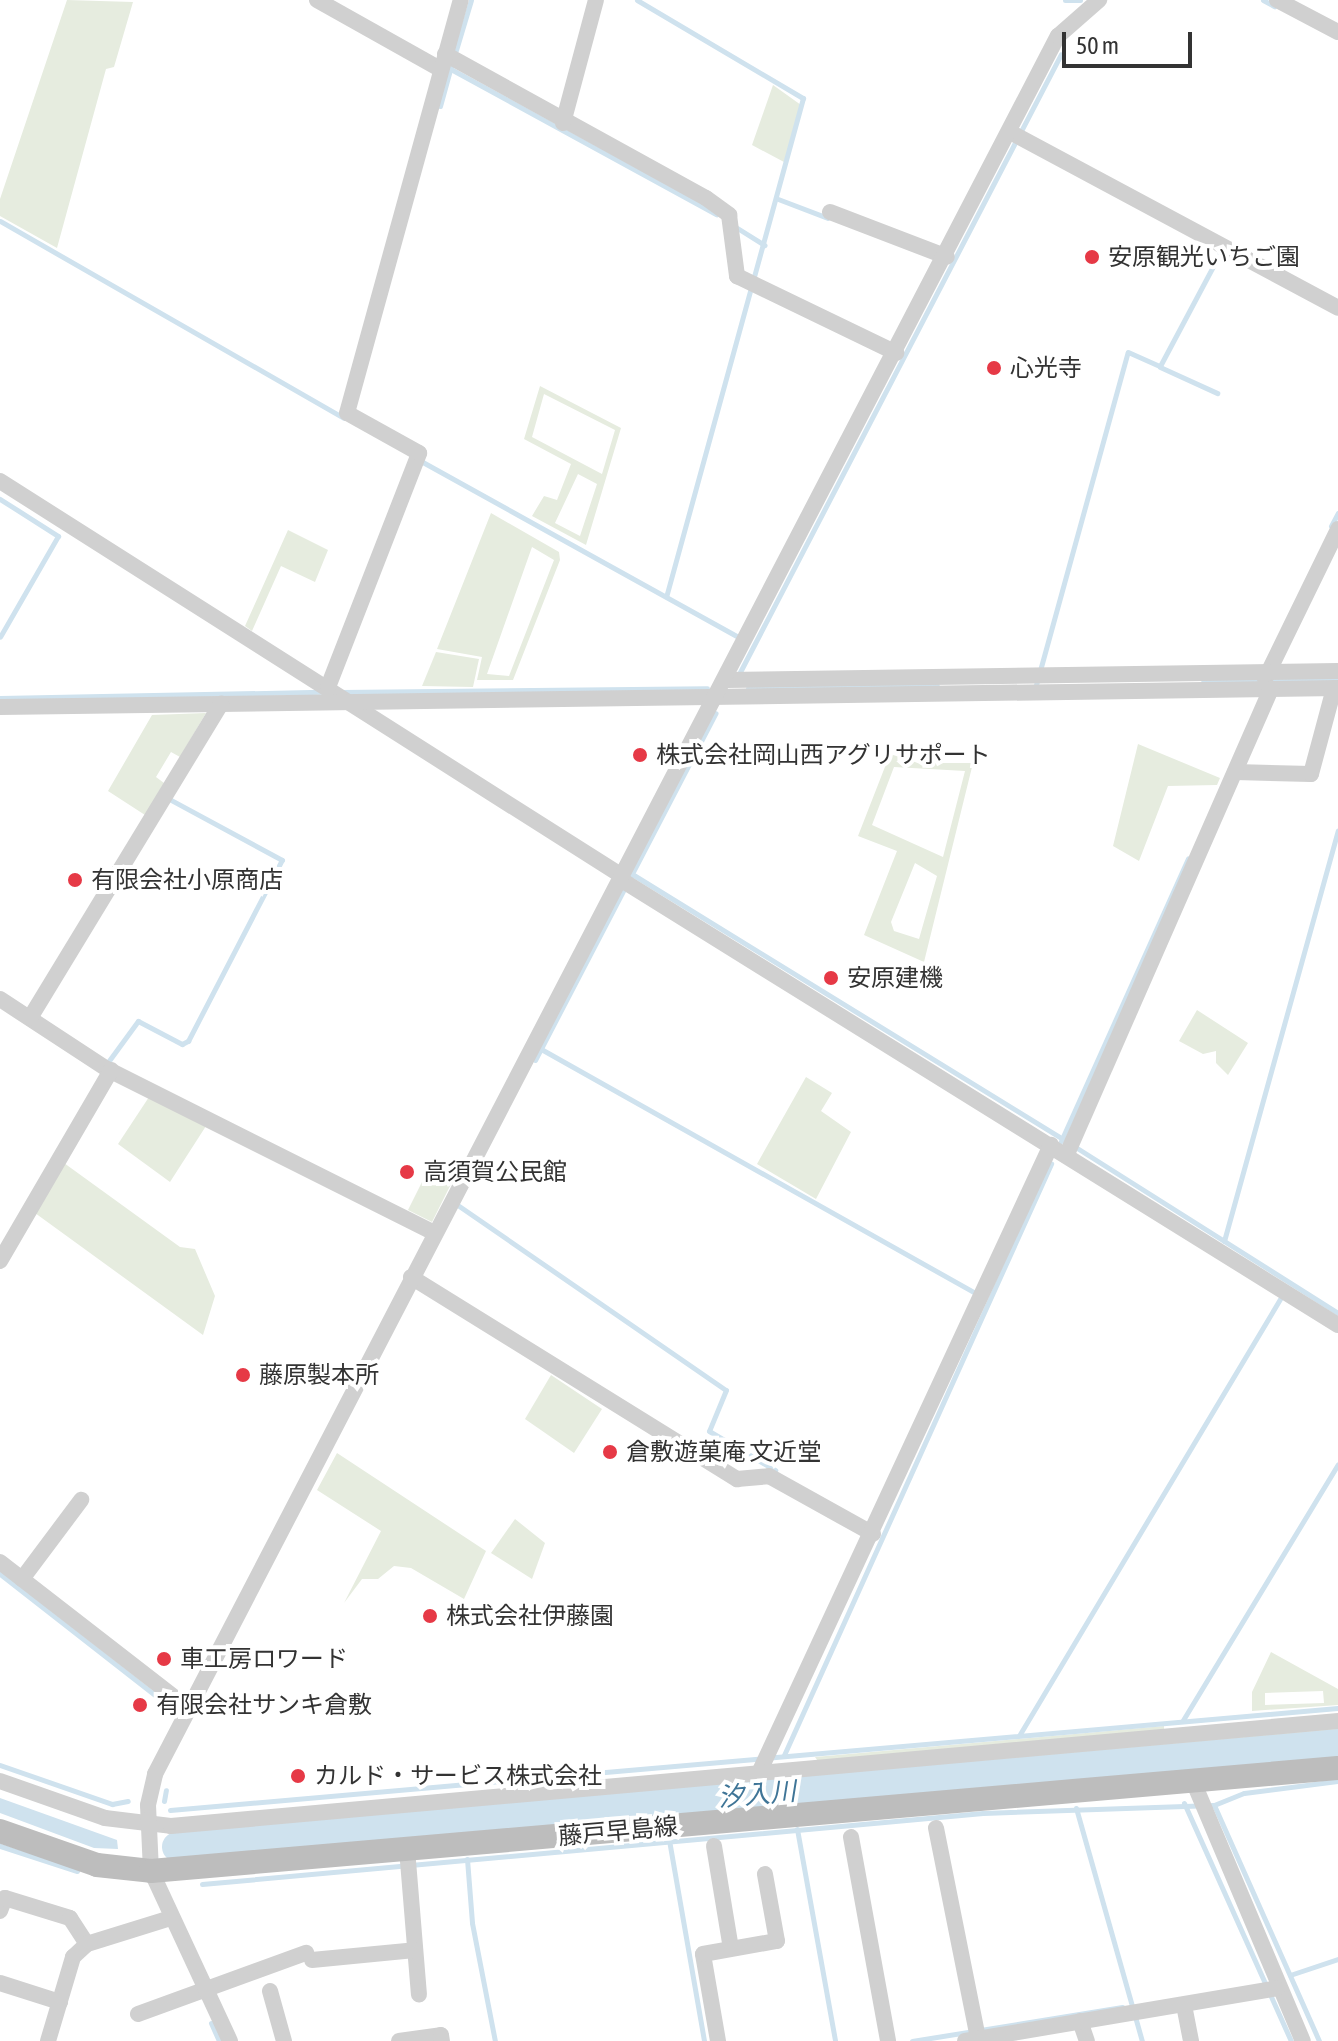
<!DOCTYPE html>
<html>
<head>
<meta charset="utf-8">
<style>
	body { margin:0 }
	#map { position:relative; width:1338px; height:2041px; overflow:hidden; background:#fff; font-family:"Asap Condensed","Noto Sans JP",sans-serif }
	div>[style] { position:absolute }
	.green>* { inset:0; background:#e6ecdf }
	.water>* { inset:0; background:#cfe2ee }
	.stream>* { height:5px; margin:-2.5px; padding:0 2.5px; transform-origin:2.5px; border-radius:2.5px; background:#cfe2ee }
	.river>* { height:30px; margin:-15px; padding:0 15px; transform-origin:15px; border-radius:15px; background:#cfe2ee }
	.street>* { height:16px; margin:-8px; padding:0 8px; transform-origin:8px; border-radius:8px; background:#d0d0d0 }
	.secondary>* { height:24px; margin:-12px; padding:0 12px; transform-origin:12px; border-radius:12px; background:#bdbdbd }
	.dots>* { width:22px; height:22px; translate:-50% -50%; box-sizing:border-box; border:4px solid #fff; border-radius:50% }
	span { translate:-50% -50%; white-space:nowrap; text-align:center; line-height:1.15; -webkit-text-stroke:8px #fff; paint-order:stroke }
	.poi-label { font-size:24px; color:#333 }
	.left { translate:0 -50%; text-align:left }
	.street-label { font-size:24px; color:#333 }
	.water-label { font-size:26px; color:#3f7597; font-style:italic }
	.scale { position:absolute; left:1062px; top:32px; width:130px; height:36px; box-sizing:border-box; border:4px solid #333; border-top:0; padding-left:10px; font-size:24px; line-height:28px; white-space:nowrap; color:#333; -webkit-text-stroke:6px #fff; paint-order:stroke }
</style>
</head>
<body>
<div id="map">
	<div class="green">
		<div style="clip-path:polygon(67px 0,133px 2px,114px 67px,106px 69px,57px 248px,0 216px,0 199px)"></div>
		<div style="clip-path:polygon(773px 85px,801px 105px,784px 162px,752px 145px)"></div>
		<div style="clip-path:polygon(evenodd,540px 386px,621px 428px,586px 545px,532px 516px,544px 496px,557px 500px,571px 464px,524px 439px,540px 386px,544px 394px,615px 430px,602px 474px,532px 437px,544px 394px,540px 386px,578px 474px,597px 484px,580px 536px,555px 523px,578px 474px)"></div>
		<div style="clip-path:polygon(evenodd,491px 513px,559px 552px,560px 560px,513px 680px,477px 680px,482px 657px,437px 649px,491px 513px,532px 547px,554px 560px,509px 676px,487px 674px,532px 547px)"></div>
		<div style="clip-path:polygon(288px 530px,328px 550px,315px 582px,281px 566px,252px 631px,245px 626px)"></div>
		<div style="clip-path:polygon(436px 652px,479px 659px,473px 687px,422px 686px)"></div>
		<div style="clip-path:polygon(206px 713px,180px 757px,171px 752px,156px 777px,164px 783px,145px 815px,108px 791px,152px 715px)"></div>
		<div style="clip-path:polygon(1138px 744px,1220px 778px,1217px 785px,1168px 786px,1139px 861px,1113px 846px)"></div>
		<div style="clip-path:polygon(evenodd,890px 754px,918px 763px,973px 763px,924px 962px,864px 935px,897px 851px,858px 836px,890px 754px,894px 767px,965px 771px,943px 857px,872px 825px,894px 767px,890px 754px,915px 863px,937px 876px,919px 939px,894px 931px,891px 922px,915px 863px)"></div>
		<div style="clip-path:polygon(1197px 1010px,1248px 1043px,1228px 1075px,1216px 1063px,1216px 1051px,1203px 1054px,1179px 1041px)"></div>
		<div style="clip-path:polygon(806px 1077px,832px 1093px,821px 1111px,851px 1132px,816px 1199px,757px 1164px)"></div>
		<div style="clip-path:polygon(149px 1097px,206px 1126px,170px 1182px,118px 1144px)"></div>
		<div style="clip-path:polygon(433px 1160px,457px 1172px,432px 1222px,408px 1210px)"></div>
		<div style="clip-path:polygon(64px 1163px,180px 1247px,195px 1249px,215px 1296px,203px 1335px,35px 1213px)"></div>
		<div style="clip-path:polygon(551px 1375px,602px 1409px,574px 1453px,525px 1419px)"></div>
		<div style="clip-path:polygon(337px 1453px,486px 1551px,464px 1599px,411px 1568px,394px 1566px,378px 1579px,362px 1579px,344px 1603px,381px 1531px,317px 1490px)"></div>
		<div style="clip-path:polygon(515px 1519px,545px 1543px,532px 1579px,491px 1553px)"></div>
		<div style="clip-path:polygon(evenodd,1271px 1652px,1338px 1689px,1338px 1705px,1252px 1711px,1252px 1692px,1271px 1652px,1323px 1691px,1324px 1703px,1265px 1705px,1265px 1693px,1323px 1691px)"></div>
		<div style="clip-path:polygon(1338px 1725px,1338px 1735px,1312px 1738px,830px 1781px,826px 1773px)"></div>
		<div style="clip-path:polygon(1164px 1726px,1164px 1732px,820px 1764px,815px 1757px)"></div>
		<div style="clip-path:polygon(655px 1790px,655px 1797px,196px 1840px,214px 1827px)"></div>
	</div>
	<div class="water">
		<div style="clip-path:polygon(0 1798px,117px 1840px,118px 1849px,94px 1848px,0 1813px)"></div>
	</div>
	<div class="stream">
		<div style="left:637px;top:0;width:193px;rotate:30.6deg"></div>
		<div style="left:803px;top:98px;width:517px;rotate:105.35deg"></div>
		<div style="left:1065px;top:0;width:15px"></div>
		<div style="left:1263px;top:0;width:13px;rotate:29deg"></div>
		<div style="left:456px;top:50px;width:52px;rotate:-73.3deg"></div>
		<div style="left:447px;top:67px;width:307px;rotate:28.7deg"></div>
		<div style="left:440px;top:106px;width:41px;rotate:-74.6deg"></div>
		<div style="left:778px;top:199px;width:53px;rotate:20.8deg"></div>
		<div style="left:0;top:221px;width:396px;rotate:29.8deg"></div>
		<div style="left:734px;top:226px;width:36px;rotate:32deg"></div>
		<div style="left:1160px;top:367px;width:63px;rotate:24.5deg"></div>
		<div style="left:419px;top:460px;width:363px;rotate:29deg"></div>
		<div style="left:0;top:499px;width:69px;rotate:32.5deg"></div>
		<div style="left:58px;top:536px;width:116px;rotate:119.9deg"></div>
		<div style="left:1331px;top:526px;width:15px;rotate:-62deg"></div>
		<div style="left:740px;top:672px;width:696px;rotate:-62.55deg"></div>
		<div style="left:1203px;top:682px;width:135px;rotate:-0.8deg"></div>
		<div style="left:1036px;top:685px;width:345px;rotate:-74.6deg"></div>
		<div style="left:1128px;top:352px;width:35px;rotate:24deg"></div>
		<div style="left:1160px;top:366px;width:128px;rotate:-62deg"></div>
		<div style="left:748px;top:688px;width:189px;rotate:-0.6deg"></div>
		<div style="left:340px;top:692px;width:367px;rotate:-0.6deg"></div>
		<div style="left:0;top:698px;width:322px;rotate:-1.1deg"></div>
		<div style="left:632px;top:874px;width:506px;rotate:31.59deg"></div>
		<div style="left:541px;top:1049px;width:500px;rotate:29.33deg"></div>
		<div style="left:535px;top:1060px;width:391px;rotate:-62.5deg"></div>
		<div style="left:108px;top:1062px;width:51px;rotate:-53.8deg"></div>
		<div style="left:138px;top:1021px;width:50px;rotate:27.6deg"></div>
		<div style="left:182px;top:1044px;width:7px;rotate:-27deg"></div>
		<div style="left:188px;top:1041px;width:204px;rotate:-62.6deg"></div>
		<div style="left:282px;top:860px;width:128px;rotate:-151.6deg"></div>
		<div style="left:1061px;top:1141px;width:310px;rotate:-65.8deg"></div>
		<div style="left:1077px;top:1148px;width:309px;rotate:32.3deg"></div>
		<div style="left:459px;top:1206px;width:324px;rotate:34.6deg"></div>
		<div style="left:726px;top:1390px;width:44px;rotate:112.5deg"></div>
		<div style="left:709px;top:1431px;width:77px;rotate:30.6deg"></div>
		<div style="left:1224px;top:1241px;width:426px;rotate:-74.5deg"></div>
		<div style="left:0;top:1574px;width:216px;rotate:38deg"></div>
		<div style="left:1183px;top:1720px;width:299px;rotate:-58.8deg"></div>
		<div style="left:1020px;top:1734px;width:507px;rotate:-59.13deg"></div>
		<div style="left:784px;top:1755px;width:649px;rotate:-65.69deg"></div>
		<div style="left:0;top:1765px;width:119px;rotate:19.2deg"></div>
		<div style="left:112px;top:1804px;width:16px;rotate:-11deg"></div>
		<div style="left:164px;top:1801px;width:11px;rotate:-80deg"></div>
		<div style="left:1184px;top:1803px;width:261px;rotate:65.8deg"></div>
		<div style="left:1214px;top:1805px;width:258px;rotate:66deg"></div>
		<div style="left:1076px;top:1808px;width:242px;rotate:74.2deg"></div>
		<div style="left:170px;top:1810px;width:1172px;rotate:-4.99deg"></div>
		<div style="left:797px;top:1829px;width:215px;rotate:79.8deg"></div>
		<div style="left:669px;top:1840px;width:204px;rotate:80.1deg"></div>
		<div style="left:0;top:1846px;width:81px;rotate:18deg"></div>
		<div style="left:467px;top:1859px;width:64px;rotate:85.5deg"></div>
		<div style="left:472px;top:1923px;width:120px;rotate:79deg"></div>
		<div style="left:202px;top:1884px;width:784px;rotate:-5.19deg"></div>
		<div style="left:983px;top:1813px;width:231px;rotate:-2deg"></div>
		<div style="left:1214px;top:1805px;width:32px;rotate:-22deg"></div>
		<div style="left:1244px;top:1793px;width:95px;rotate:-7.3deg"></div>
		<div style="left:1290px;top:1975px;width:51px;rotate:-18.4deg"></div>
		<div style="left:211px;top:2023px;width:20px;rotate:66deg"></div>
		<div style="left:912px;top:2041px;width:213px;rotate:-9.2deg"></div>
	</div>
	<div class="river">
		<div style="left:177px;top:1847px;width:1166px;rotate:-5.07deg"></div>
	</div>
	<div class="street">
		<div style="left:317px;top:0;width:141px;rotate:29.3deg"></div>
		<div style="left:1277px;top:0;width:69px;rotate:27.7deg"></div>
		<div style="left:445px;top:54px;width:298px;rotate:28.9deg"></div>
		<div style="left:706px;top:198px;width:29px;rotate:36deg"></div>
		<div style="left:729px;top:215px;width:62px;rotate:82.5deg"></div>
		<div style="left:737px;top:276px;width:177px;rotate:25.8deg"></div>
		<div style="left:563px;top:123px;width:127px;rotate:-75deg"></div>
		<div style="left:1010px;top:132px;width:372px;rotate:28.2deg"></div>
		<div style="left:830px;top:212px;width:125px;rotate:21deg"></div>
		<div style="left:0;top:481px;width:737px;rotate:32.42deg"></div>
		<div style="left:1265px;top:679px;width:167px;rotate:-64deg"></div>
		<div style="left:726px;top:680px;width:612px;rotate:-0.84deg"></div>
		<div style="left:328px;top:687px;width:251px;rotate:-68.7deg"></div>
		<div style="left:419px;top:453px;width:82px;rotate:-150.9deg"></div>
		<div style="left:347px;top:413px;width:428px;rotate:-74.6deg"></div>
		<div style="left:0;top:707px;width:1338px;rotate:-0.81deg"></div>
		<div style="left:1235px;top:772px;width:76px;rotate:1.5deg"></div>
		<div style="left:1311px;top:774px;width:89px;rotate:-75deg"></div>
		<div style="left:620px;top:879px;width:845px;rotate:31.85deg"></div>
		<div style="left:0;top:999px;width:128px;rotate:33.2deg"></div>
		<div style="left:107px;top:1069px;width:366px;rotate:26.6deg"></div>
		<div style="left:30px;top:1018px;width:368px;rotate:-58.7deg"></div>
		<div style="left:1067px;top:1154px;width:508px;rotate:-66.31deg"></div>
		<div style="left:0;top:1261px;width:221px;rotate:-59.8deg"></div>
		<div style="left:411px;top:1277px;width:384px;rotate:31.8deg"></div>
		<div style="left:737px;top:1479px;width:32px;rotate:-5deg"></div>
		<div style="left:769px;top:1476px;width:119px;rotate:29.1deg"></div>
		<div style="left:0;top:1562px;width:237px;rotate:37.8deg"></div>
		<div style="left:22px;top:1579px;width:99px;rotate:-53.2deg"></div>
		<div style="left:758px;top:1775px;width:695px;rotate:-65.06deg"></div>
		<div style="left:0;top:1781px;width:111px;rotate:19.4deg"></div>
		<div style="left:105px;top:1818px;width:66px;rotate:6.9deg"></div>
		<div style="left:171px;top:1826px;width:1172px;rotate:-5.14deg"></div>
		<div style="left:1193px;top:1781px;width:282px;rotate:67.1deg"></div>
		<div style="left:936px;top:1828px;width:215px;rotate:78.7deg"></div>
		<div style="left:851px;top:1837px;width:207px;rotate:79.7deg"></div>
		<div style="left:714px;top:1846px;width:104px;rotate:80.6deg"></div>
		<div style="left:407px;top:1849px;width:146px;rotate:85.3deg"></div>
		<div style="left:0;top:1911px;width:14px;rotate:-69deg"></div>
		<div style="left:5px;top:1898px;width:68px;rotate:17.1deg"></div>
		<div style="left:70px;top:1918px;width:31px;rotate:57deg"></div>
		<div style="left:312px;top:1960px;width:103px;rotate:-5.5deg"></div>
		<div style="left:0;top:1983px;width:63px;rotate:17.6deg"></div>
		<div style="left:270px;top:1991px;width:52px;rotate:74.4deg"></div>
		<div style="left:1184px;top:2005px;width:37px;rotate:79deg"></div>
		<div style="left:138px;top:2014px;width:179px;rotate:-20deg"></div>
		<div style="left:1080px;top:2021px;width:21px;rotate:71deg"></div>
		<div style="left:48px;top:2041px;width:88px;rotate:-73.4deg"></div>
		<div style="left:73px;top:1957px;width:19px;rotate:-43deg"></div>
		<div style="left:87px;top:1944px;width:88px;rotate:-17.2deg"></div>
		<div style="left:230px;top:2041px;width:187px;rotate:-114.9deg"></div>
		<div style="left:151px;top:1871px;width:66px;rotate:-92.6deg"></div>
		<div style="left:148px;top:1805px;width:32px;rotate:-77deg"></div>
		<div style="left:155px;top:1774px;width:1959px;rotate:-62.55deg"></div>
		<div style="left:1058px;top:36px;width:55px;rotate:-41.3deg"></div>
		<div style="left:399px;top:2041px;width:42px;rotate:-8.1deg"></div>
		<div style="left:441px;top:2035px;width:6px;rotate:81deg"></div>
		<div style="left:718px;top:2041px;width:88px;rotate:-99.8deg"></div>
		<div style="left:703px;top:1954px;width:75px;rotate:-10deg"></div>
		<div style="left:777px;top:1941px;width:68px;rotate:-100.2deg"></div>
		<div style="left:965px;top:2041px;width:316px;rotate:-9.6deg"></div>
	</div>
	<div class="secondary">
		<div style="left:0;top:1831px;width:103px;rotate:19.3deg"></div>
		<div style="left:97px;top:1865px;width:54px;rotate:6.3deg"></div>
		<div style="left:151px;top:1871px;width:1191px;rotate:-4.96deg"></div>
	</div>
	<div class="dots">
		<div style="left:1092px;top:257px;background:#e63946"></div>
		<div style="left:994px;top:368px;background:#e63946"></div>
		<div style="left:640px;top:755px;background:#e63946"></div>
		<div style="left:75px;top:880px;background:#e63946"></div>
		<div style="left:831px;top:978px;background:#e63946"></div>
		<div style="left:407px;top:1172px;background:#e63946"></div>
		<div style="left:243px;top:1375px;background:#e63946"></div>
		<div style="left:610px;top:1452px;background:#e63946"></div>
		<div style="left:430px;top:1616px;background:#e63946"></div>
		<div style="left:164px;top:1659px;background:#e63946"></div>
		<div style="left:140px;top:1705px;background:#e63946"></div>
		<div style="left:298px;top:1776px;background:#e63946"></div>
	</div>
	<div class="poi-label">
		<span class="left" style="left:1108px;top:257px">安原観光いちご園</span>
		<span class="left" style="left:1010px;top:368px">心光寺</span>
		<span class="left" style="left:656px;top:755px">株式会社岡山西アグリサポート</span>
		<span class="left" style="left:91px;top:880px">有限会社小原商店</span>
		<span class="left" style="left:847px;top:978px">安原建機</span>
		<span class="left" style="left:423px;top:1172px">高須賀公民館</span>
		<span class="left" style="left:259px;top:1375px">藤原製本所</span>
		<span class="left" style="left:626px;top:1452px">倉敷遊菓庵 文近堂</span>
		<span class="left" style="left:446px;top:1616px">株式会社伊藤園</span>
		<span class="left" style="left:180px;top:1659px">車工房ロワード</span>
		<span class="left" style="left:156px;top:1705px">有限会社サンキ倉敷</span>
		<span class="left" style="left:314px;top:1776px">カルド・サービス株式会社</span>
	</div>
	<div class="street-label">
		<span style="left:618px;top:1831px;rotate:-5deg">藤戸早島線</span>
	</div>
	<div class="water-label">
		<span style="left:757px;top:1795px;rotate:-5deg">汐入川</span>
	</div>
	<div class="scale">50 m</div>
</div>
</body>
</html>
